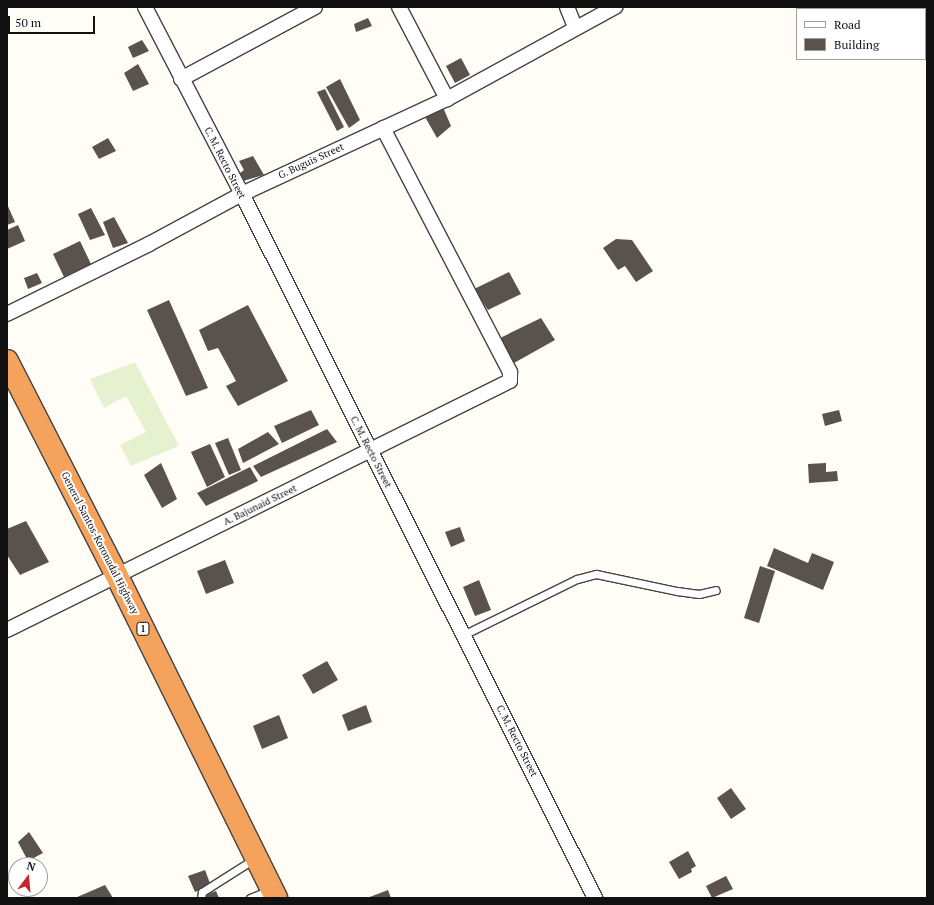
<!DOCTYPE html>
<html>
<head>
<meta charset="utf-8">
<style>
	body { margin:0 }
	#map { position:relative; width:934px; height:905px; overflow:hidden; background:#fffdf5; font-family:"PT Serif",serif }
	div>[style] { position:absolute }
	.pitch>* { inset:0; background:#e6f2cf }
	.building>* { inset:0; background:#5a524d }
	.roads { filter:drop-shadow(1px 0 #444) drop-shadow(-1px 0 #444) drop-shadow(0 1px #444) drop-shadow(0 -1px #444) }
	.lane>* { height:7px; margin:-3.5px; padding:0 3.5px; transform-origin:3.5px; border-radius:3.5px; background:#fff }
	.street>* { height:14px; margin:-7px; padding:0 7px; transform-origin:7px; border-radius:7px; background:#fff }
	.highway>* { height:22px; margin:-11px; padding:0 11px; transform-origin:11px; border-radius:11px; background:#f5a25d }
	span { translate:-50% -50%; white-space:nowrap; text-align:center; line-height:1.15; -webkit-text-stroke:4px #fff; paint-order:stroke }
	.shield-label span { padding:1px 3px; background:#fff; border:1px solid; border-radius:3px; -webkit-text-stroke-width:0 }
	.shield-label { font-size:9px; color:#111; font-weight:700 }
	.street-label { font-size:10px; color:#111 }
	.frame { position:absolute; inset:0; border:8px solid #111; pointer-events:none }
	.legend { position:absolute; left:796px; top:8px; width:130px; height:52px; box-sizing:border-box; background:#fff; border:1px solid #a0a0a0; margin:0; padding:5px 7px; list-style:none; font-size:12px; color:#111 }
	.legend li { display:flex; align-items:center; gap:8px; height:20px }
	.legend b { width:20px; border:1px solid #a0a0a0 }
	.north { position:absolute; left:8px; top:857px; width:40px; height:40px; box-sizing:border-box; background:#fff; border:1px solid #a0a0a0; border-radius:50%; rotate:16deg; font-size:11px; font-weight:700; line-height:16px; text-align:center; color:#111 }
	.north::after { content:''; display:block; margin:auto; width:14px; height:18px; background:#c4262e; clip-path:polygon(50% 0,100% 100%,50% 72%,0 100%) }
	.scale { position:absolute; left:8px; top:16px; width:87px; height:18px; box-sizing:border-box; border:2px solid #111; border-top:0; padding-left:5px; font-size:12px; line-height:14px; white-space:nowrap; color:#111; -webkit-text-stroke:3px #fff; paint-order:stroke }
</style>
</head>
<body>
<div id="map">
	<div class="pitch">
		<div style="clip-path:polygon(135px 362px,179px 446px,131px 466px,120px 445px,146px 432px,126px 396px,104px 408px,90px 379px)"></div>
	</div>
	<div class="building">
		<div style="clip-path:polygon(368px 18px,372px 26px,356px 32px,354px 24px)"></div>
		<div style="clip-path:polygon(142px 40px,149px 51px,133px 58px,128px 47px)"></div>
		<div style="clip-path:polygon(461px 58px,470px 75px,455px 83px,446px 66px)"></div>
		<div style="clip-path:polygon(138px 64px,149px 84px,133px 91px,124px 73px)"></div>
		<div style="clip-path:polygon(340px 79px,360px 120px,349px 128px,326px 87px)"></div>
		<div style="clip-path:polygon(325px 89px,344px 127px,337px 131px,317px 92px)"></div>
		<div style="clip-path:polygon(442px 105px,451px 126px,437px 138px,424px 115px)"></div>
		<div style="clip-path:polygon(108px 138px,116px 151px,99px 159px,92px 147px)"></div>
		<div style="clip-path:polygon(253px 156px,264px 175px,243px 181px,240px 173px,244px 170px,239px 161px)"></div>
		<div style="clip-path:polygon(7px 204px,15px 222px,7px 225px)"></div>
		<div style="clip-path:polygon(91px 208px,105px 235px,90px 240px,78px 214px)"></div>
		<div style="clip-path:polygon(114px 217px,128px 243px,113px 248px,103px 222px)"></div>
		<div style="clip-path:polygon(18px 225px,25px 241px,7px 249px,7px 230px)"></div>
		<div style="clip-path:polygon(616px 239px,632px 240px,653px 271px,636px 282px,625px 266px,618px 270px,603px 248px)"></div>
		<div style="clip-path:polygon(80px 241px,91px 264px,64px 277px,53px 254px)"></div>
		<div style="clip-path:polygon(509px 272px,521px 294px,488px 310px,474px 289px)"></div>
		<div style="clip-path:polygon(37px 273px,42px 283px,28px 289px,24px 278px)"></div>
		<div style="clip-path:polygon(169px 300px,208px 388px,186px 396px,147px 310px)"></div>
		<div style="clip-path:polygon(248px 305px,288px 381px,238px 406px,226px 386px,236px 381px,218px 348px,208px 351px,199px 330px)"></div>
		<div style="clip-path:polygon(541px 318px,555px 340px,514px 363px,498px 339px)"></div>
		<div style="clip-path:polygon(311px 410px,319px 425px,282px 443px,274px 426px)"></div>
		<div style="clip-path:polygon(839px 410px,842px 421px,825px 426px,822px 414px)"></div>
		<div style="clip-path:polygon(327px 429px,337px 442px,261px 477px,253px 466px)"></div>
		<div style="clip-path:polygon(268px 432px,279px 444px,243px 463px,238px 449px)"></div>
		<div style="clip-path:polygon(228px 438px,241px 470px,229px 475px,215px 443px)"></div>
		<div style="clip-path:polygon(210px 444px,225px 477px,207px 487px,191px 452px)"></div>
		<div style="clip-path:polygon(161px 463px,177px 499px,162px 508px,144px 475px)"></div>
		<div style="clip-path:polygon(826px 463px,826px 472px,837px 471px,838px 481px,809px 483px,808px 464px)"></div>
		<div style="clip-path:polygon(250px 467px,258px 481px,206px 506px,197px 493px)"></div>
		<div style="clip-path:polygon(26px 521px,49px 562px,20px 575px,7px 555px,7px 529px)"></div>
		<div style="clip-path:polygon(460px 527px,465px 541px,451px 547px,445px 532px)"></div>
		<div style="clip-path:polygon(774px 548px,808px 563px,812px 553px,834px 562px,823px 590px,767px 566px)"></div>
		<div style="clip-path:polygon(225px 560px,234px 583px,206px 594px,197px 571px)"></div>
		<div style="clip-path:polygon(760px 566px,775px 571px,759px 623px,744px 618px)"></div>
		<div style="clip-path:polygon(479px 580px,491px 610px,475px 616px,463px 587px)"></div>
		<div style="clip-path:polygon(327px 661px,338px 680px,313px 694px,302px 675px)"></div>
		<div style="clip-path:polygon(366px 705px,372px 722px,348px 731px,342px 715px)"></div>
		<div style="clip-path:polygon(279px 715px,288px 738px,262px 749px,253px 726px)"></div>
		<div style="clip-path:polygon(731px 788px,746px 809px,731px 819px,717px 798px)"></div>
		<div style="clip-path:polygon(29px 832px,43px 853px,28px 861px,18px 842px)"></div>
		<div style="clip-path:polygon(688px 851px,696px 866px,691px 869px,692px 872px,679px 879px,669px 862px)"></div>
		<div style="clip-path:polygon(205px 870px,211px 886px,195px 892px,188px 876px)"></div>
		<div style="clip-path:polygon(726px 876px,733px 889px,712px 898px,706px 886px)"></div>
		<div style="clip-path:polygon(105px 885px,113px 898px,75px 898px)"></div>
		<div style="clip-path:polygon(388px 890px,391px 898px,367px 898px)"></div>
		<div style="clip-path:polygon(216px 891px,219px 898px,207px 898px,205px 895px)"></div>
	</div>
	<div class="roads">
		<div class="lane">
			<div style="left:463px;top:635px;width:127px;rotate:-26.2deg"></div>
			<div style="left:577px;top:579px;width:20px;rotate:-15deg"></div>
			<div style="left:596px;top:574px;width:83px;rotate:11.9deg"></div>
			<div style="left:677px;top:591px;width:22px;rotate:8deg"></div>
			<div style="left:699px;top:594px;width:17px;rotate:-13deg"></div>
			<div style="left:201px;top:898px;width:6px;rotate:-81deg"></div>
			<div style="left:202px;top:892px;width:62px;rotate:-32.4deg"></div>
			<div style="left:250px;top:898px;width:22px;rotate:-22deg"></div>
		</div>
		<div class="street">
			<div style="left:145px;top:7px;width:211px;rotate:62.6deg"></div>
			<div style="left:242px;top:194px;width:788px;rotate:63.37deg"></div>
			<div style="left:399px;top:7px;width:104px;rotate:62.4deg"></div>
			<div style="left:567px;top:7px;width:22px;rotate:68deg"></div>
			<div style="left:181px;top:79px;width:152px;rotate:-28.2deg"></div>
			<div style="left:7px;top:314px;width:158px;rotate:-26.2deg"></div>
			<div style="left:149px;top:244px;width:106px;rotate:-28.3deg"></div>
			<div style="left:242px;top:194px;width:226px;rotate:-24.9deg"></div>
			<div style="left:447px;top:99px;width:192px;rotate:-28.7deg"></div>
			<div style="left:7px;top:630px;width:561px;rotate:-26.34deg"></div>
			<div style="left:510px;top:381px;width:9px;rotate:-90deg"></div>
			<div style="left:510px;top:372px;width:275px;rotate:-117.5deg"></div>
		</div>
		<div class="highway">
			<div style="left:7px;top:361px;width:239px;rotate:62.9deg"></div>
			<div style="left:116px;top:574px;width:361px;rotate:63.7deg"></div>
		</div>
	</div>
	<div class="shield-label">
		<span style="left:143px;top:629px">1</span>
	</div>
	<div class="street-label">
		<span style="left:311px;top:161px;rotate:-25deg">G. Buguis Street</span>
		<span style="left:225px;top:163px;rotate:63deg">C. M. Recto Street</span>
		<span style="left:371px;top:452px;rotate:63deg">C. M. Recto Street</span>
		<span style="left:260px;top:505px;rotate:-26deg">A. Bajunaid Street</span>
		<span style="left:100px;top:543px;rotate:63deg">General Santos-Koronadal Highway</span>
		<span style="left:517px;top:741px;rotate:63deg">C. M. Recto Street</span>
	</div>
	<div class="frame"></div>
	<ul class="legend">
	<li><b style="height:5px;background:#fff"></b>Road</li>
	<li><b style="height:11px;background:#5a524d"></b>Building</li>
	</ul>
	<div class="north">N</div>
	<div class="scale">50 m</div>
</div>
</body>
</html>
